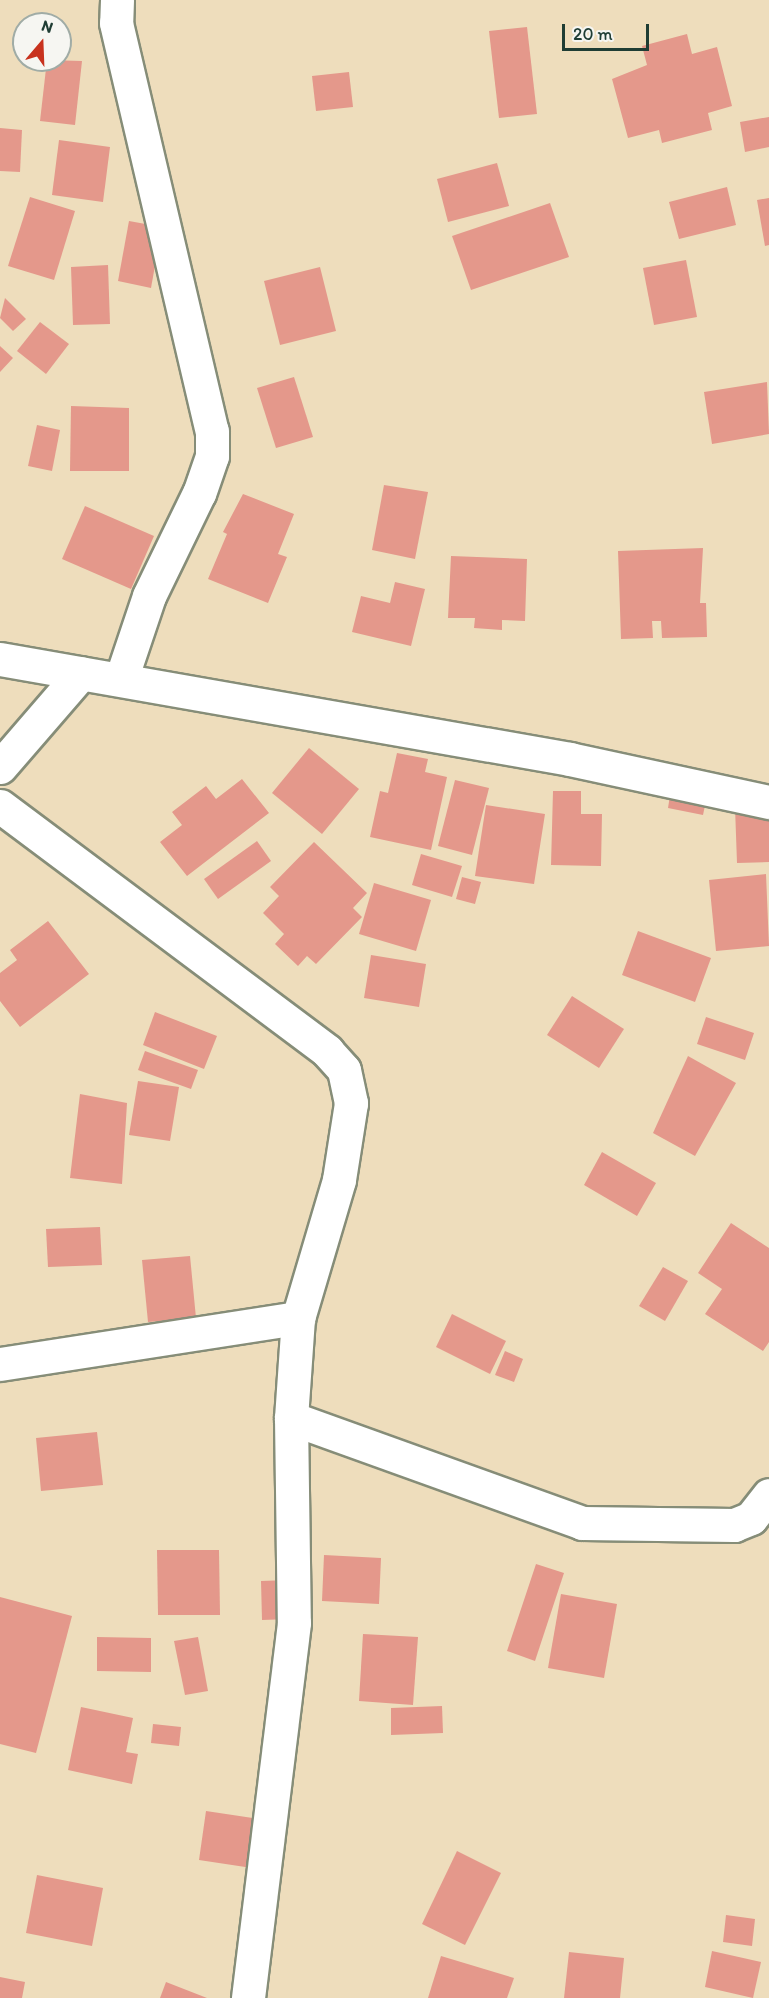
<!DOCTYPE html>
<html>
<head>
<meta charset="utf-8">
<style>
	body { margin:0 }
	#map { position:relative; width:769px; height:1998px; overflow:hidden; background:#eeddbc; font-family:Itim,sans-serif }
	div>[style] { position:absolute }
	.building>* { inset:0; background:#e4988b }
	.roads { filter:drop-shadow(2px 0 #868d78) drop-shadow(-2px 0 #868d78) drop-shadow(0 2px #868d78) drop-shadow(0 -2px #868d78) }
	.minor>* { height:33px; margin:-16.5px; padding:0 16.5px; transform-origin:16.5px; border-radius:16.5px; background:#fff }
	span { translate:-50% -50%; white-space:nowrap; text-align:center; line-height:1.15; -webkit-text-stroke:5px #f6f6f2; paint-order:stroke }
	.north { position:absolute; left:12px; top:12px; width:60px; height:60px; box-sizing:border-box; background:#f6f6f2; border:2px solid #a0aca6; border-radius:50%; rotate:19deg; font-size:16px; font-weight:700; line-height:24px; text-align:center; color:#1f3d34 }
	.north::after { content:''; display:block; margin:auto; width:21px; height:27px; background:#c8321e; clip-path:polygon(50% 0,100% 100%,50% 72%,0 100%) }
	.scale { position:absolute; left:562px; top:24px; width:87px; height:27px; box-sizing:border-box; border:3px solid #1f3d34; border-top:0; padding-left:8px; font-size:18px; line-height:21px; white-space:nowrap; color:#1f3d34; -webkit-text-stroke:4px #f6f6f2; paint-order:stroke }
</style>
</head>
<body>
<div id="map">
	<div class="building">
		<div style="clip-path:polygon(527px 27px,537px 114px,499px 118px,489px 31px)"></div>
		<div style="clip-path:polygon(687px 34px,692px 54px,717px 47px,732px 106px,708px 113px,712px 130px,662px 143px,659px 130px,628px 138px,612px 79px,647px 65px,642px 46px)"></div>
		<div style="clip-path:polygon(47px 60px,82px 61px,75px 125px,40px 121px)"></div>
		<div style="clip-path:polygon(349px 72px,353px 107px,316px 111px,312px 76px)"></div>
		<div style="clip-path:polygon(769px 117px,769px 147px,745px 152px,740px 122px)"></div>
		<div style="clip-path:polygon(0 128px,22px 130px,20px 172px,0 171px)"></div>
		<div style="clip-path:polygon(59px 140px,110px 147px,103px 202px,52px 195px)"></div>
		<div style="clip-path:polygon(497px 163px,509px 206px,448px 222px,437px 179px)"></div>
		<div style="clip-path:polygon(727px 187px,736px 225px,679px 239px,669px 202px)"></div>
		<div style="clip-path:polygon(30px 197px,75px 211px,54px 280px,8px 266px)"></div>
		<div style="clip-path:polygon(769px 198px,769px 245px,765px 246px,757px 200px)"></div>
		<div style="clip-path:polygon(550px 203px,569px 257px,471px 290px,452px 236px)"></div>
		<div style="clip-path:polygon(129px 221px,162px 227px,151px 288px,118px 281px)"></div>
		<div style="clip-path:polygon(686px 260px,697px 317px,654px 325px,643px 268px)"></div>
		<div style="clip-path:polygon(108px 265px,110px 324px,73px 325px,71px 267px)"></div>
		<div style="clip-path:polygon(320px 267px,336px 331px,280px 345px,264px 281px)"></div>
		<div style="clip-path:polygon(5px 298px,26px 319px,13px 331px,0 318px)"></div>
		<div style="clip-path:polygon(40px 322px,69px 344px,46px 374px,17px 351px)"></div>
		<div style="clip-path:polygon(0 346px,13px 358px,0 372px)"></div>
		<div style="clip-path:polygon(294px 377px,313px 437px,276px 448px,257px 388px)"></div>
		<div style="clip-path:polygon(767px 382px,769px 434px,712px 444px,704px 392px)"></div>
		<div style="clip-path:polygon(71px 406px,129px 408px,129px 471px,70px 471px)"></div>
		<div style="clip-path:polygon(37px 425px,60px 430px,52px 471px,28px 466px)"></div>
		<div style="clip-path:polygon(384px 485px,428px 492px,415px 559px,372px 550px)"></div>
		<div style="clip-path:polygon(243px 494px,294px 514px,278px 554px,287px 557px,268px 603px,208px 579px,227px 534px,223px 532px)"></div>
		<div style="clip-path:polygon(85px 506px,154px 536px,131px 589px,62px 559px)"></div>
		<div style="clip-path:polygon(703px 548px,700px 603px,706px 603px,707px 637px,662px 638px,661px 621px,652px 621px,653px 638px,621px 639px,618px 551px)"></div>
		<div style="clip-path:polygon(451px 556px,527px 559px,525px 621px,502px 620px,502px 630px,474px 628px,475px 618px,448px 618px)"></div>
		<div style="clip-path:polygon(395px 582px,425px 589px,411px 646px,352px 632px,361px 596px,390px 603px)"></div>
		<div style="clip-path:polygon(309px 748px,359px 789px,322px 834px,272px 793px)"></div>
		<div style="clip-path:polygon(397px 753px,428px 759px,425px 772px,447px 777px,431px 850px,370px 837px,380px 791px,388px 793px)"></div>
		<div style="clip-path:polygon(242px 779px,269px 813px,187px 876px,160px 842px,182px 825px,172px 812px,206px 786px,216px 799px)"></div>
		<div style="clip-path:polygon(455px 780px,489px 788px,472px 855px,438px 846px)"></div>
		<div style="clip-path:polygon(671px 789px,707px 796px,703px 815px,668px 808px)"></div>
		<div style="clip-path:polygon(553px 791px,581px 791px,581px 814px,602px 814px,601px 866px,551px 865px)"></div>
		<div style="clip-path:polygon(486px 805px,545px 814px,534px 884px,475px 876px)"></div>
		<div style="clip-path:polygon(769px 806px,769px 862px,737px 863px,735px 807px)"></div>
		<div style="clip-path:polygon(257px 841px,271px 861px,218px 899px,204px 879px)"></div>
		<div style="clip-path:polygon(314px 842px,367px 893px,353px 908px,362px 917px,316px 964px,307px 956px,298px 966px,275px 944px,284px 934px,263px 913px,279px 896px,270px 887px)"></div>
		<div style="clip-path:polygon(421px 854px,462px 866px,452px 897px,412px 885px)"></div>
		<div style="clip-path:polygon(766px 874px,769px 946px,716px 951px,709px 880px)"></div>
		<div style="clip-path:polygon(462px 877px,481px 882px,475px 904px,456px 899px)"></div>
		<div style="clip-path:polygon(374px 883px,431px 900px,416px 951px,359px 934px)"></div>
		<div style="clip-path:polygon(48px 921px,89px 974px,20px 1027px,0 1001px,0 973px,17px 960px,10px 950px)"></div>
		<div style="clip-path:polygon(638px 931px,711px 958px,695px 1002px,622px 975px)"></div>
		<div style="clip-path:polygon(371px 955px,426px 964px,419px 1007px,364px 998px)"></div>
		<div style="clip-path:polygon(572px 996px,624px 1029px,599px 1068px,547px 1035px)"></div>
		<div style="clip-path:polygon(155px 1012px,217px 1036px,204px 1069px,143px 1045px)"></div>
		<div style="clip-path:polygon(706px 1017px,754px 1033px,745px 1060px,697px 1044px)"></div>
		<div style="clip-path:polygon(145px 1051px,198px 1070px,191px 1089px,138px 1070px)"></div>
		<div style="clip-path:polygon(688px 1056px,736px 1083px,695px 1156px,653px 1133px)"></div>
		<div style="clip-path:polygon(138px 1081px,179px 1087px,170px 1141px,129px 1135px)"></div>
		<div style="clip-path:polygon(80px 1094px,127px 1103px,122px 1184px,70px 1178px)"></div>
		<div style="clip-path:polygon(602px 1152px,656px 1183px,637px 1216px,584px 1185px)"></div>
		<div style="clip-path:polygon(731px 1223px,769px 1248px,769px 1342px,763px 1351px,705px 1314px,722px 1289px,698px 1273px)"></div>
		<div style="clip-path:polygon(100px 1227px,102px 1265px,48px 1267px,46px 1229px)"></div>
		<div style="clip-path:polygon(190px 1256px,196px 1318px,148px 1322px,142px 1260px)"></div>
		<div style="clip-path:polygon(663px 1267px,688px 1281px,665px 1321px,639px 1306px)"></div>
		<div style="clip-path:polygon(452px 1314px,506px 1341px,490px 1374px,436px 1347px)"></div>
		<div style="clip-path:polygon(505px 1351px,523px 1359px,514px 1382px,495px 1375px)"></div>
		<div style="clip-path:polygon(97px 1432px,103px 1485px,41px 1491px,36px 1438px)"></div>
		<div style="clip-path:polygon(157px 1550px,219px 1550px,220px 1615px,158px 1615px)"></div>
		<div style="clip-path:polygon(324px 1555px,381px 1558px,379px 1604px,322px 1601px)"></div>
		<div style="clip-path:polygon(536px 1564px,564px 1573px,535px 1661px,507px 1651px)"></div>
		<div style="clip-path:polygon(289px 1580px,290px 1619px,262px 1620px,261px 1581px)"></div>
		<div style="clip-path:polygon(561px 1594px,617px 1604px,604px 1678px,548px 1668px)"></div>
		<div style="clip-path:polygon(0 1597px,72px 1616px,36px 1753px,0 1744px)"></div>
		<div style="clip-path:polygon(363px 1634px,418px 1637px,413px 1705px,359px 1701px)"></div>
		<div style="clip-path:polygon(97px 1637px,151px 1638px,151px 1672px,97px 1671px)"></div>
		<div style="clip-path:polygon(198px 1637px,208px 1691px,185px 1695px,174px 1641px)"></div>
		<div style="clip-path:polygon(442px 1706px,443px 1733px,391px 1735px,391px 1708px)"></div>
		<div style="clip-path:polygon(81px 1707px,133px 1718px,126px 1752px,138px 1754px,132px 1784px,68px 1770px)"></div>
		<div style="clip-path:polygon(153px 1724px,181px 1727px,179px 1746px,151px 1743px)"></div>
		<div style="clip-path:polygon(206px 1811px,259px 1819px,252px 1868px,199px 1860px)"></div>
		<div style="clip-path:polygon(457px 1851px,501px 1873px,465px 1945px,422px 1924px)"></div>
		<div style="clip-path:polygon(37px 1875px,103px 1888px,92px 1946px,26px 1933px)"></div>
		<div style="clip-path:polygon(726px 1915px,755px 1919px,752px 1946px,723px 1942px)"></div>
		<div style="clip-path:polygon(712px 1951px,761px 1962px,753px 1998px,705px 1987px)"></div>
		<div style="clip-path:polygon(569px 1952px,624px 1958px,620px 1998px,564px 1998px)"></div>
		<div style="clip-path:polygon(441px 1956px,514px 1978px,507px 1998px,428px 1998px)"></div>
		<div style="clip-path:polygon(0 1977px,25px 1982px,22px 1998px,0 1998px)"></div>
		<div style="clip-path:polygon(166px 1982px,207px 1998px,160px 1998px)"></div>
	</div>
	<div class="roads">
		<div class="minor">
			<div style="left:117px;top:0;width:23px;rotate:92deg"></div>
			<div style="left:116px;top:23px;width:419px;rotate:76.8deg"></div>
			<div style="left:212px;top:431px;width:25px;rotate:90deg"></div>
			<div style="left:212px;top:456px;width:39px;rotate:109deg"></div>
			<div style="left:199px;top:493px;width:114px;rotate:115.9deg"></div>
			<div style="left:149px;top:596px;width:88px;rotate:108.6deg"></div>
			<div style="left:0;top:659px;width:579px;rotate:9.95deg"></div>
			<div style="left:570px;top:759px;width:204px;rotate:12.2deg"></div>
			<div style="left:0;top:767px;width:124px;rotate:-49.2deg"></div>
			<div style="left:0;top:806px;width:409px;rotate:36.8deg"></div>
			<div style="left:327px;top:1051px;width:25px;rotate:48deg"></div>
			<div style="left:344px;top:1070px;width:34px;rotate:78deg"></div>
			<div style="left:351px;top:1103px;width:78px;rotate:98.9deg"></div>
			<div style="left:339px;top:1180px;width:144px;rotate:106.5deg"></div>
			<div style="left:298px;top:1318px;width:100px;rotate:94deg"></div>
			<div style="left:291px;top:1418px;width:205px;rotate:89.2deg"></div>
			<div style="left:294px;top:1623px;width:378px;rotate:97deg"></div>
			<div style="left:0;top:1364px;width:302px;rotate:-8.8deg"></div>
			<div style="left:291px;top:1418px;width:309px;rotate:19.8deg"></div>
			<div style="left:582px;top:1523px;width:152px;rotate:0.8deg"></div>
			<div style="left:734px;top:1525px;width:18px;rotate:-22deg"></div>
			<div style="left:751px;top:1518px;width:29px;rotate:-52deg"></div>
		</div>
	</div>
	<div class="north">N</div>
	<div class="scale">20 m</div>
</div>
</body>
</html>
